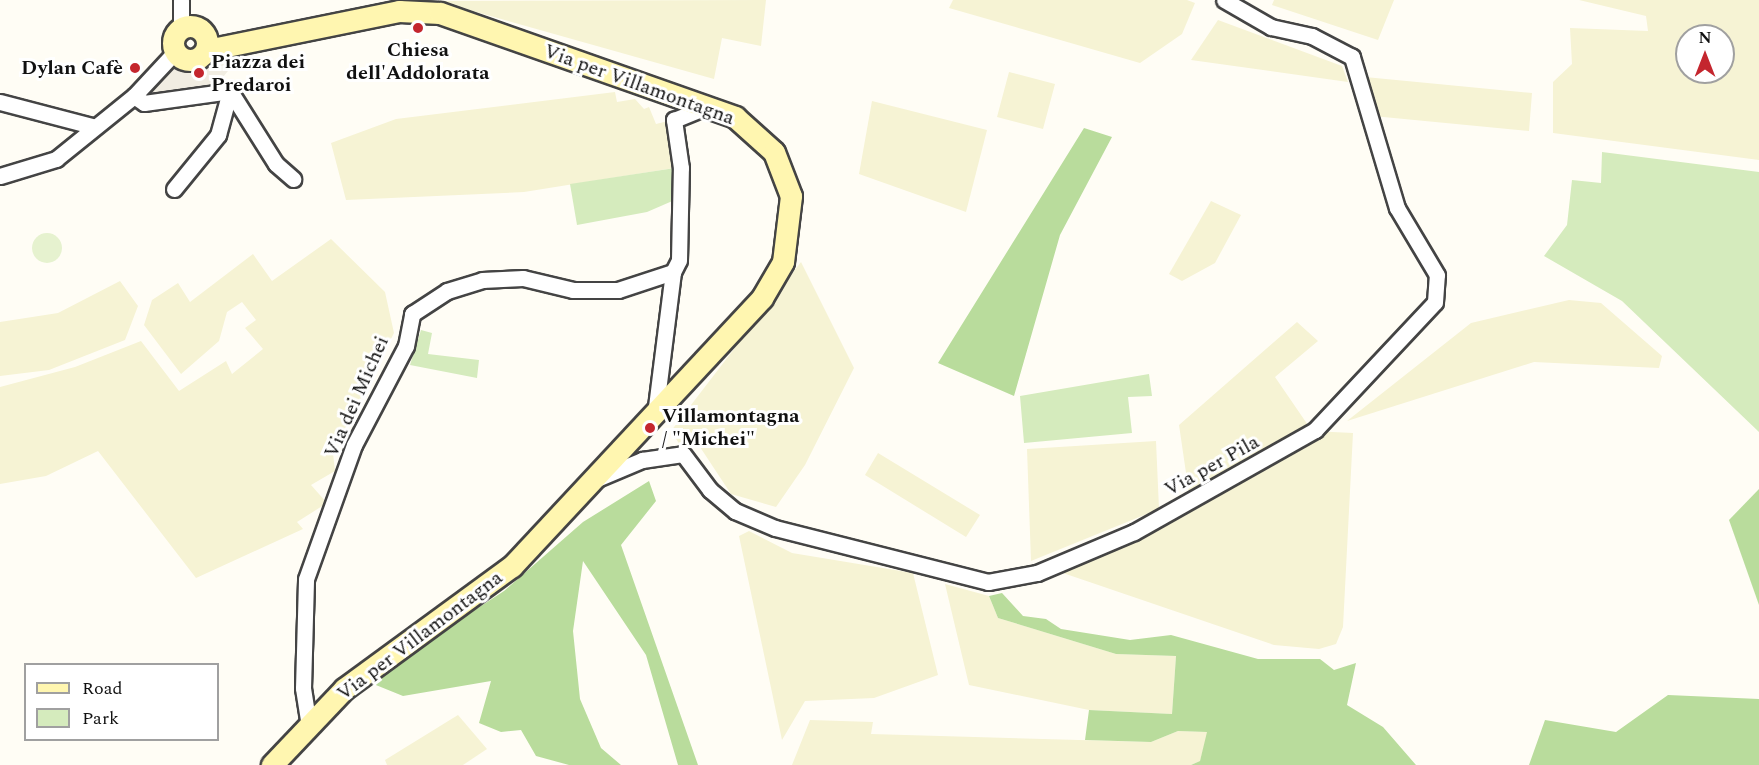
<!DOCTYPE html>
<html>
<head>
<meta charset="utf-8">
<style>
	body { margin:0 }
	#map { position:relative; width:1759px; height:765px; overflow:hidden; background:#fffdf5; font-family:Spectral,serif }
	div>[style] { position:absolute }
	.farmland>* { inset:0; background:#f6f3d4 }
	.green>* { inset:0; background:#d5ebbd }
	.forest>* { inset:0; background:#b9dc9c }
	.pitch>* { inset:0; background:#e6f2cf }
	.round { border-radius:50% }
	.plaza>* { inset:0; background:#f1ede2 }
	.roads { filter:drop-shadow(2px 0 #444) drop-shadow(-2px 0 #444) drop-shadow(0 2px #444) drop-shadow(0 -2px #444) }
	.street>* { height:15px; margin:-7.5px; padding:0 7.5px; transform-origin:7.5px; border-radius:7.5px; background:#fff }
	.secondary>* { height:21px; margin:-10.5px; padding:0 10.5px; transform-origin:10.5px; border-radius:10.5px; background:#fff6b0 }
	.secondary>.ring { margin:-10.5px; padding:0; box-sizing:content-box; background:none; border:21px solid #fff6b0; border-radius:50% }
	.dots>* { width:16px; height:16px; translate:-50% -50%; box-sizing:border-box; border:3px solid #fff; border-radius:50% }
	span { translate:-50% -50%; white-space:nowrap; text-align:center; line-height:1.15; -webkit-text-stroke:6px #fff; paint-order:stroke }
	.poi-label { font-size:20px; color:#111; font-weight:700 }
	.left { translate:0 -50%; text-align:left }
	.right { translate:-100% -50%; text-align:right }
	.street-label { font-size:20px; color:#111 }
	.legend { position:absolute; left:24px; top:663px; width:195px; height:78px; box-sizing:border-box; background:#fff; border:2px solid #a0a0a0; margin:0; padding:8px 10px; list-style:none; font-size:18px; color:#111 }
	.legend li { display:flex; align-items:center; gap:12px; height:30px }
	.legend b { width:30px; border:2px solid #a0a0a0 }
	.north { position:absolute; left:1675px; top:24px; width:60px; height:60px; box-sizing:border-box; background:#fff; border:2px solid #a0a0a0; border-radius:50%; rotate:0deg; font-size:16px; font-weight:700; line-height:24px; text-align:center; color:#111 }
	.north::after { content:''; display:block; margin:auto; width:21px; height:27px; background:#c4262e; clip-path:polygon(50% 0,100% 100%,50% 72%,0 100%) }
</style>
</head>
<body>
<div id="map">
	<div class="farmland">
		<div style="clip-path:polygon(766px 0,761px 46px,722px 38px,714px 79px,437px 1px)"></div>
		<div style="clip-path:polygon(953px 0,1187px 0,1195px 3px,1182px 34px,1140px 63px,949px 8px)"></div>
		<div style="clip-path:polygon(1274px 0,1394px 0,1378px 40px,1272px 5px)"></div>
		<div style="clip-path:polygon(evenodd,1579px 0,1759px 0,1759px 160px,1553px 133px,1553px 82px,1572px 64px,1570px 28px,1648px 31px,1646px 16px,1579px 0,1687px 36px,1723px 36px,1723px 72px,1687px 72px,1687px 36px)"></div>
		<div style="clip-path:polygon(1218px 20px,1342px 66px,1348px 82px,1191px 60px)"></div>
		<div style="clip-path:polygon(1009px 72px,1055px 84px,1043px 129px,997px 117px)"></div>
		<div style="clip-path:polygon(1365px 77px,1532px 93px,1529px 131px,1373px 116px)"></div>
		<div style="clip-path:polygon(615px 92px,617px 102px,635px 99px,644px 109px,649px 107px,656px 124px,668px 121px,674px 168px,524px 192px,346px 200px,331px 143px,396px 119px)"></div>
		<div style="clip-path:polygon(872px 101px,987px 130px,966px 212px,859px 174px)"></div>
		<div style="clip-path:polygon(1211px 201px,1241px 215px,1215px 263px,1182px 281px,1169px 274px)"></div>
		<div style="clip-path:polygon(331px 239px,385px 292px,394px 333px,343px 433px,332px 444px,335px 471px,311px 485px,327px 503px,297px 522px,303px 529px,196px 578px,98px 451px,46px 476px,0 484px,0 387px,75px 367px,141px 341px,179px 391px,226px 361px,232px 374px,263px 349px,245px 328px,256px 320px,242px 302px,227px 312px,219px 341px,181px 374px,144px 325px,152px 300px,178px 283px,190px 302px,253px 254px,272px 281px)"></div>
		<div style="clip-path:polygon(801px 262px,854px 368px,805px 465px,776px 507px,731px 494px,698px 444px,680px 445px,671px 431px)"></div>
		<div style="clip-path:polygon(120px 281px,138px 306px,125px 340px,49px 370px,0 376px,0 322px,58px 313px)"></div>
		<div style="clip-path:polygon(1569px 300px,1601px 303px,1662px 356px,1659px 368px,1534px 362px,1347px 421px,1471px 323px)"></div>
		<div style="clip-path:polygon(1297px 322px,1318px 341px,1275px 377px,1312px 431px,1353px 433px,1343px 627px,1336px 644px,1319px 649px,1274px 645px,1063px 573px,1191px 507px,1179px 425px)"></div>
		<div style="clip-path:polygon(1156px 441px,1159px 509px,1031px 561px,1027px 449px)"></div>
		<div style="clip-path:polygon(878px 453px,980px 515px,966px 537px,865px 475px)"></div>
		<div style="clip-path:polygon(749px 531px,792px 553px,913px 573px,938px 675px,874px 698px,805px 701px,782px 740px,739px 536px)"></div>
		<div style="clip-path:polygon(945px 584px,989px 596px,998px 618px,1116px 654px,1176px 656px,1172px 714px,1089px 710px,969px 685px)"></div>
		<div style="clip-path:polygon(458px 715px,487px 749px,463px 765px,387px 765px,385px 760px)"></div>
		<div style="clip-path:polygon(810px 720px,873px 722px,871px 734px,1151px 742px,1178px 731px,1208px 732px,1200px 761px,1191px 765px,792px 765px)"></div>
	</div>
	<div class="green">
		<div style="clip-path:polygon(1602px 152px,1759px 172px,1759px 432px,1622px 301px,1544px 256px,1567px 225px,1572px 180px,1601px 183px)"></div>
		<div style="clip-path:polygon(675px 168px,677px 199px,647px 212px,577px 225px,570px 184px)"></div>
		<div style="clip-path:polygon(421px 330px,432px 333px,428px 354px,479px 360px,477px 378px,410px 365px)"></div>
		<div style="clip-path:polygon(1149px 374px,1152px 396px,1128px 397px,1132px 433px,1024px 443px,1020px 396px)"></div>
	</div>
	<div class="forest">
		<div style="clip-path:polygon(1084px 128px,1112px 137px,1060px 235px,1014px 396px,938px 363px)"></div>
		<div style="clip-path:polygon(649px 481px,656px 501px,621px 545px,698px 765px,678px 765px,646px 655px,583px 561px,573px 631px,580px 699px,601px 748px,621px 765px,569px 765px,536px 756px,521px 730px,501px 732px,479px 723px,491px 681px,403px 696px,366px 681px,504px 591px,583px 522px)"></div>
		<div style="clip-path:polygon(1759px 489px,1759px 605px,1729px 520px)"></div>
		<div style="clip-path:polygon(1002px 593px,1023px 616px,1046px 619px,1061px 629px,1130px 640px,1171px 635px,1258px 659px,1320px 659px,1334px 670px,1356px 663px,1347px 705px,1383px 727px,1416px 765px,1191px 765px,1200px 761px,1207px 732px,1178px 731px,1151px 742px,1085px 740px,1089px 710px,1172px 714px,1176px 656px,1116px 654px,998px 618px,989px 596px)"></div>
		<div style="clip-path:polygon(1668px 695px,1759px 699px,1759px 765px,1529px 765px,1545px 720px,1616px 732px)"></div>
	</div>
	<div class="pitch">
		<div class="round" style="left:32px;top:233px;width:30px;height:30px"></div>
	</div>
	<div class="plaza">
		<div style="clip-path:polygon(215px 51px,228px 71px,218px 83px,148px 96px,173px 70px,199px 68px)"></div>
	</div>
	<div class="roads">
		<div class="street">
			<div style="left:181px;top:28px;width:28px;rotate:-90deg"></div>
			<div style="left:134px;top:96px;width:12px;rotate:35deg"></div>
			<div style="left:144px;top:103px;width:87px;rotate:-7.9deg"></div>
			<div style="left:230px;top:91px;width:86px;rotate:57.8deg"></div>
			<div style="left:276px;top:164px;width:23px;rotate:41deg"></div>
			<div style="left:0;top:102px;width:98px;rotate:14.7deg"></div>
			<div style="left:0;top:176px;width:59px;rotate:-16.9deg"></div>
			<div style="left:56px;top:159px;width:100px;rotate:-38.9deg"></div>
			<div style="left:134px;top:96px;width:60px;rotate:-47deg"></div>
			<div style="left:174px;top:189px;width:70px;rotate:-50.8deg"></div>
			<div style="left:218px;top:135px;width:46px;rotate:-74.7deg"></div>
			<div style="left:673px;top:272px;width:13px;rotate:-63deg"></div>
			<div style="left:679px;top:260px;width:92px;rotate:-88.8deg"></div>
			<div style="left:681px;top:168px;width:49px;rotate:-98.3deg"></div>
			<div style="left:674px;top:120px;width:37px;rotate:-22deg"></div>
			<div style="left:599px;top:478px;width:47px;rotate:-22.7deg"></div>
			<div style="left:642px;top:460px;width:41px;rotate:-8.3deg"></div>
			<div style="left:683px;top:454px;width:45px;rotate:53.1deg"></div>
			<div style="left:710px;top:490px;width:33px;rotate:40deg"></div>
			<div style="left:735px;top:511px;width:43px;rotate:23deg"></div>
			<div style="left:775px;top:528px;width:220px;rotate:14.2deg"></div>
			<div style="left:988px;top:582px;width:50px;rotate:-10.4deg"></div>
			<div style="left:1037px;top:573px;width:105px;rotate:-22.9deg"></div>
			<div style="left:1134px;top:532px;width:208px;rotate:-29.4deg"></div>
			<div style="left:1315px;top:430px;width:175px;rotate:-46.8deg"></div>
			<div style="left:1435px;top:302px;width:27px;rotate:-86deg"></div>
			<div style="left:1437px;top:275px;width:78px;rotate:-120.8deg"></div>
			<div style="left:1397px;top:208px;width:158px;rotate:-106.6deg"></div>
			<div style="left:1352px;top:57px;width:45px;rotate:-152.3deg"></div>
			<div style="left:1312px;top:36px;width:42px;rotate:-167.6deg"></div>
			<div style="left:1271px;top:27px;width:54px;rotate:-150.1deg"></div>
			<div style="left:309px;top:726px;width:38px;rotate:-99deg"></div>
			<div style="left:303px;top:688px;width:109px;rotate:-88.4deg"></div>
			<div style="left:306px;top:579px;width:142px;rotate:-70.3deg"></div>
			<div style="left:354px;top:445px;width:112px;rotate:-62.3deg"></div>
			<div style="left:406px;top:346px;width:33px;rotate:-79deg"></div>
			<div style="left:412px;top:314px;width:42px;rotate:-33.3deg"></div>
			<div style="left:447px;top:291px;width:37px;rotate:-17deg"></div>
			<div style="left:482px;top:280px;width:41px;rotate:-2.8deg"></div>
			<div style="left:523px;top:278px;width:51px;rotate:13.5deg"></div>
			<div style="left:573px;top:290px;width:45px"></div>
			<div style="left:618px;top:290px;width:58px;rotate:-18.1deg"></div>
			<div style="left:673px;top:272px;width:143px;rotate:97.2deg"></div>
		</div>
		<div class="secondary">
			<div class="ring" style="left:173px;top:26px;width:13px;height:13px"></div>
			<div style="left:207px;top:50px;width:196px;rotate:-11.5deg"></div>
			<div style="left:399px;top:11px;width:41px;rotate:2.8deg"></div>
			<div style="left:440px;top:13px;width:313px;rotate:19.4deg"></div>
			<div style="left:735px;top:117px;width:52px;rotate:41.9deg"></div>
			<div style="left:774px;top:152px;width:47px;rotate:68.9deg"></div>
			<div style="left:791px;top:196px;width:66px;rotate:96.9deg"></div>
			<div style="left:783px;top:262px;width:42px;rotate:120.3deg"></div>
			<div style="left:762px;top:298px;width:367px;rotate:133deg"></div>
			<div style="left:512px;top:566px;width:208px;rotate:143.8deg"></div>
			<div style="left:344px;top:689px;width:105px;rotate:133.5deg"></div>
		</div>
	</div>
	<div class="dots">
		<div style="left:418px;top:28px;background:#c4262e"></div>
		<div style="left:135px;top:68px;background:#c4262e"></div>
		<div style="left:199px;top:73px;background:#c4262e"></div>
		<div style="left:650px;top:428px;background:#c4262e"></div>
	</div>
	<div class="poi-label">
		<span style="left:418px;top:62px">Chiesa<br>dell'Addolorata</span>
		<span class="left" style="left:211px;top:74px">Piazza dei<br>Predaroi</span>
		<span class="right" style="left:123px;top:68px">Dylan Cafè</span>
		<span class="left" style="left:662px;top:428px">Villamontagna<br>/ "Michei"</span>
	</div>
	<div class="street-label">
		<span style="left:639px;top:85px;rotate:20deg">Via per Villamontagna</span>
		<span style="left:357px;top:397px;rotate:-66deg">Via dei Michei</span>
		<span style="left:1212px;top:466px;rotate:-29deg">Via per Pila</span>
		<span style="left:420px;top:636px;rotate:-37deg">Via per Villamontagna</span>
	</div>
	<ul class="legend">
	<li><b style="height:8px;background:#fff6b0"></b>Road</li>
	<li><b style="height:16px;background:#d5ebbd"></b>Park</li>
	</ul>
	<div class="north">N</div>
</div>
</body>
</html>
